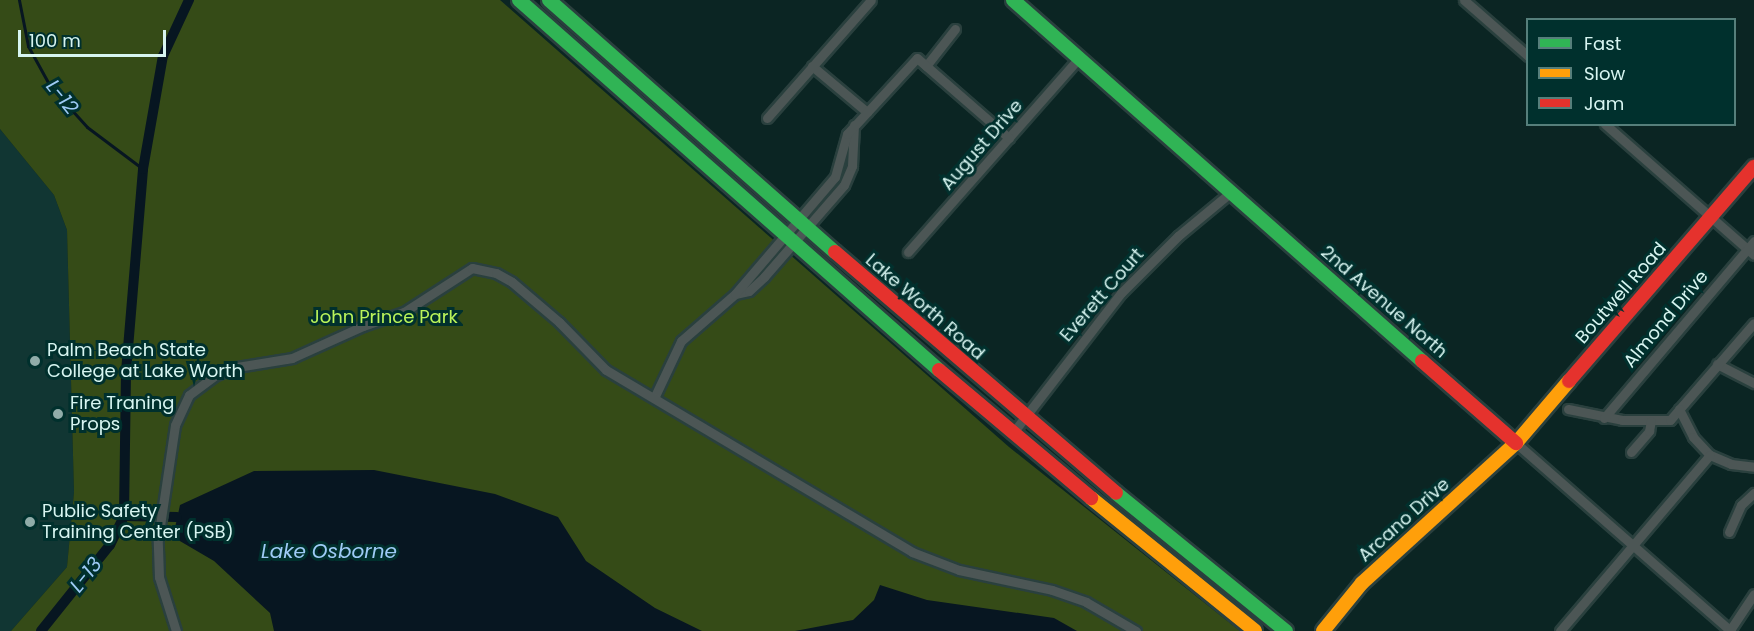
<!DOCTYPE html>
<html>
<head>
<meta charset="utf-8">
<style>
	body { margin:0 }
	#map { position:relative; width:1754px; height:631px; overflow:hidden; background:#0b2523; font-family:Poppins,sans-serif }
	div>[style] { position:absolute }
	.built>* { inset:0; background:#113633 }
	.green>* { inset:0; background:#354b17 }
	.water>* { inset:0; background:#071621 }
	.stream>* { height:3px; margin:-1.5px; padding:0 1.5px; transform-origin:1.5px; border-radius:1.5px; background:#071621 }
	.canal>* { height:10px; margin:-5px; padding:0 5px; transform-origin:5px; border-radius:5px; background:#071621 }
	.roads { filter:drop-shadow(2px 0 #2a403e) drop-shadow(-2px 0 #2a403e) drop-shadow(0 2px #2a403e) drop-shadow(0 -2px #2a403e) }
	.street>* { height:9px; margin:-4.5px; padding:0 4.5px; transform-origin:4.5px; border-radius:4.5px; background:#4c5655 }
	.fast>* { height:14px; margin:-7px; padding:0 7px; transform-origin:7px; border-radius:7px; background:#30b455 }
	.slow>* { height:14px; margin:-7px; padding:0 7px; transform-origin:7px; border-radius:7px; background:#ff9f0a }
	.jam>* { height:14px; margin:-7px; padding:0 7px; transform-origin:7px; border-radius:7px; background:#e5322d }
	.dots>* { width:16px; height:16px; translate:-50% -50%; box-sizing:border-box; border:3px solid #00302d; border-radius:50% }
	span { translate:-50% -50%; white-space:nowrap; text-align:center; line-height:1.15; -webkit-text-stroke:6px #00302d; paint-order:stroke }
	.street-label { font-size:18px; color:#d7f5f1 }
	.park-label { font-size:18px; color:#baf45a }
	.poi-label { font-size:18px; color:#d7f5f1 }
	.left { translate:0 -50%; text-align:left }
	.water-label { font-size:20px; color:#9ecbf6; font-style:italic }
	.legend { position:absolute; left:1526px; top:18px; width:210px; height:108px; box-sizing:border-box; background:#00302d; border:2px solid #567f7b; margin:0; padding:8px 10px; list-style:none; font-size:18px; color:#d7f5f1 }
	.legend li { display:flex; align-items:center; gap:12px; height:30px }
	.legend b { width:30px; border:2px solid #567f7b }
	.scale { position:absolute; left:18px; top:30px; width:148px; height:27px; box-sizing:border-box; border:3px solid #d7f5f1; border-top:0; padding-left:8px; font-size:18px; line-height:21px; white-space:nowrap; color:#d7f5f1; -webkit-text-stroke:4px #00302d; paint-order:stroke }
</style>
</head>
<body>
<div id="map">
	<div class="built">
		<div style="clip-path:polygon(0 129px,54px 195px,67px 230px,74px 492px,67px 567px,11px 631px,0 631px)"></div>
	</div>
	<div class="green">
		<div style="clip-path:polygon(0 0,500px 0,1009px 447px,1240px 631px,11px 631px,67px 567px,74px 492px,67px 230px,54px 195px,0 129px)"></div>
	</div>
	<div class="water">
		<div style="clip-path:polygon(374px 470px,495px 494px,558px 517px,586px 561px,655px 608px,702px 631px,274px 631px,270px 613px,214px 561px,173px 537px,180px 505px,254px 471px)"></div>
		<div style="clip-path:polygon(880px 585px,927px 600px,1054px 618px,1077px 631px,795px 631px,853px 620px,874px 600px)"></div>
	</div>
	<div class="stream">
		<div style="left:19px;top:0;width:47px;rotate:78.9deg"></div>
		<div style="left:28px;top:46px;width:46px;rotate:61.2deg"></div>
		<div style="left:50px;top:86px;width:55px;rotate:47.9deg"></div>
		<div style="left:87px;top:127px;width:70px;rotate:36.9deg"></div>
	</div>
	<div class="canal">
		<div style="left:124px;top:516px;width:53px;rotate:1.1deg"></div>
		<div style="left:41px;top:631px;width:110px;rotate:-51.3deg"></div>
		<div style="left:110px;top:545px;width:32px;rotate:-64deg"></div>
		<div style="left:124px;top:516px;width:144px;rotate:-89.2deg"></div>
		<div style="left:126px;top:372px;width:204px;rotate:-85.2deg"></div>
		<div style="left:143px;top:169px;width:115px;rotate:-80deg"></div>
		<div style="left:163px;top:56px;width:62px;rotate:-65.1deg"></div>
	</div>
	<div class="roads">
		<div class="street">
			<div style="left:1464px;top:0;width:85px;rotate:41.2deg"></div>
			<div style="left:812px;top:66px;width:72px;rotate:39.9deg"></div>
			<div style="left:926px;top:66px;width:47px;rotate:-51.9deg"></div>
			<div style="left:767px;top:118px;width:157px;rotate:-48.6deg"></div>
			<div style="left:1605px;top:124px;width:198px;rotate:41.3deg"></div>
			<div style="left:908px;top:252px;width:259px;rotate:-48.6deg"></div>
			<div style="left:735px;top:294px;width:14px;rotate:-12deg"></div>
			<div style="left:749px;top:291px;width:21px;rotate:-43deg"></div>
			<div style="left:764px;top:277px;width:122px;rotate:-49deg"></div>
			<div style="left:844px;top:185px;width:21px;rotate:-67deg"></div>
			<div style="left:852px;top:166px;width:41px;rotate:-87.2deg"></div>
			<div style="left:1717px;top:364px;width:42px;rotate:27.2deg"></div>
			<div style="left:655px;top:396px;width:61px;rotate:-64.7deg"></div>
			<div style="left:681px;top:341px;width:72px;rotate:-41deg"></div>
			<div style="left:735px;top:294px;width:154px;rotate:-49.5deg"></div>
			<div style="left:835px;top:177px;width:45px;rotate:-74.4deg"></div>
			<div style="left:847px;top:134px;width:103px;rotate:-47.4deg"></div>
			<div style="left:917px;top:58px;width:122px;rotate:41deg"></div>
			<div style="left:1568px;top:409px;width:55px;rotate:11.5deg"></div>
			<div style="left:1622px;top:420px;width:48px"></div>
			<div style="left:1670px;top:420px;width:128px;rotate:-49.1deg"></div>
			<div style="left:1679px;top:409px;width:31px;rotate:63deg"></div>
			<div style="left:1693px;top:437px;width:25px;rotate:47deg"></div>
			<div style="left:1710px;top:455px;width:23px;rotate:23deg"></div>
			<div style="left:1731px;top:464px;width:23px;rotate:7deg"></div>
			<div style="left:1604px;top:418px;width:232px;rotate:-49.7deg"></div>
			<div style="left:1012px;top:434px;width:178px;rotate:-52.3deg"></div>
			<div style="left:1121px;top:293px;width:81px;rotate:-45deg"></div>
			<div style="left:1178px;top:236px;width:69px;rotate:-39.7deg"></div>
			<div style="left:1516px;top:443px;width:286px;rotate:41.2deg"></div>
			<div style="left:1631px;top:452px;width:28px;rotate:-49deg"></div>
			<div style="left:1649px;top:431px;width:10px;rotate:-79deg"></div>
			<div style="left:1729px;top:532px;width:30px;rotate:-66deg"></div>
			<div style="left:1741px;top:505px;width:18px;rotate:-43deg"></div>
			<div style="left:1730px;top:630px;width:43px;rotate:-56.3deg"></div>
			<div style="left:176px;top:631px;width:57px;rotate:-107.5deg"></div>
			<div style="left:159px;top:577px;width:38px;rotate:-92deg"></div>
			<div style="left:158px;top:539px;width:115px;rotate:-81.5deg"></div>
			<div style="left:175px;top:425px;width:33px;rotate:-65deg"></div>
			<div style="left:189px;top:395px;width:34px;rotate:-37deg"></div>
			<div style="left:216px;top:375px;width:22px;rotate:-21deg"></div>
			<div style="left:237px;top:367px;width:56px;rotate:-9.3deg"></div>
			<div style="left:292px;top:358px;width:78px;rotate:-24.3deg"></div>
			<div style="left:363px;top:326px;width:43px;rotate:-18.9deg"></div>
			<div style="left:404px;top:312px;width:81px;rotate:-32.9deg"></div>
			<div style="left:472px;top:268px;width:25px;rotate:12deg"></div>
			<div style="left:496px;top:273px;width:18px;rotate:29deg"></div>
			<div style="left:512px;top:282px;width:62px;rotate:40.4deg"></div>
			<div style="left:559px;top:322px;width:67px;rotate:45.6deg"></div>
			<div style="left:606px;top:370px;width:356px;rotate:30.7deg"></div>
			<div style="left:912px;top:552px;width:50px;rotate:21deg"></div>
			<div style="left:959px;top:570px;width:95px;rotate:12.1deg"></div>
			<div style="left:1052px;top:590px;width:36px;rotate:19deg"></div>
			<div style="left:1086px;top:602px;width:58px;rotate:30.1deg"></div>
			<div style="left:1560px;top:631px;width:231px;rotate:-49.6deg"></div>
		</div>
		<div class="fast">
			<div style="left:519px;top:0;width:560px;rotate:41.38deg"></div>
			<div style="left:549px;top:0;width:381px;rotate:41.4deg"></div>
			<div style="left:1013px;top:0;width:546px;rotate:41.43deg"></div>
			<div style="left:1116px;top:493px;width:219px;rotate:39.1deg"></div>
		</div>
		<div class="slow">
			<div style="left:1091px;top:498px;width:211px;rotate:39deg"></div>
			<div style="left:1323px;top:631px;width:62px;rotate:-50.9deg"></div>
			<div style="left:1362px;top:583px;width:208px;rotate:-42.3deg"></div>
			<div style="left:1516px;top:443px;width:82px;rotate:-49.5deg"></div>
		</div>
		<div class="jam">
			<div style="left:835px;top:252px;width:370px;rotate:40.6deg"></div>
			<div style="left:1422px;top:361px;width:125px;rotate:41.1deg"></div>
			<div style="left:939px;top:370px;width:199px;rotate:40.1deg"></div>
			<div style="left:1569px;top:381px;width:283px;rotate:-49.2deg"></div>
		</div>
	</div>
	<div class="dots">
		<div style="left:35px;top:361px;background:#90aca9"></div>
		<div style="left:58px;top:414px;background:#90aca9"></div>
		<div style="left:30px;top:522px;background:#90aca9"></div>
	</div>
	<div class="street-label">
		<span style="left:982px;top:145px;rotate:-49deg">August Drive</span>
		<span style="left:1621px;top:293px;rotate:-49deg">Boutwell Road</span>
		<span style="left:1102px;top:295px;rotate:-49deg">Everett Court</span>
		<span style="left:1384px;top:302px;rotate:41deg">2nd Avenue North</span>
		<span style="left:925px;top:307px;rotate:41deg">Lake Worth Road</span>
		<span style="left:1666px;top:319px;rotate:-50deg">Almond Drive</span>
		<span style="left:1404px;top:520px;rotate:-42deg">Arcano Drive</span>
	</div>
	<div class="park-label">
		<span style="left:384px;top:317px">John Prince Park</span>
	</div>
	<div class="poi-label">
		<span class="left" style="left:47px;top:361px">Palm Beach State<br>College at Lake Worth</span>
		<span class="left" style="left:70px;top:414px">Fire Traning<br>Props</span>
		<span class="left" style="left:42px;top:522px">Public Safety<br>Training Center (PSB)</span>
	</div>
	<div class="water-label">
		<span style="left:62px;top:97px;rotate:51deg">L-12</span>
		<span style="left:329px;top:551px">Lake Osborne</span>
		<span style="left:86px;top:575px;rotate:-51deg">L-13</span>
	</div>
	<ul class="legend">
	<li><b style="height:8px;background:#30b455"></b>Fast</li>
	<li><b style="height:8px;background:#ff9f0a"></b>Slow</li>
	<li><b style="height:8px;background:#e5322d"></b>Jam</li>
	</ul>
	<div class="scale">100 m</div>
</div>
</body>
</html>
